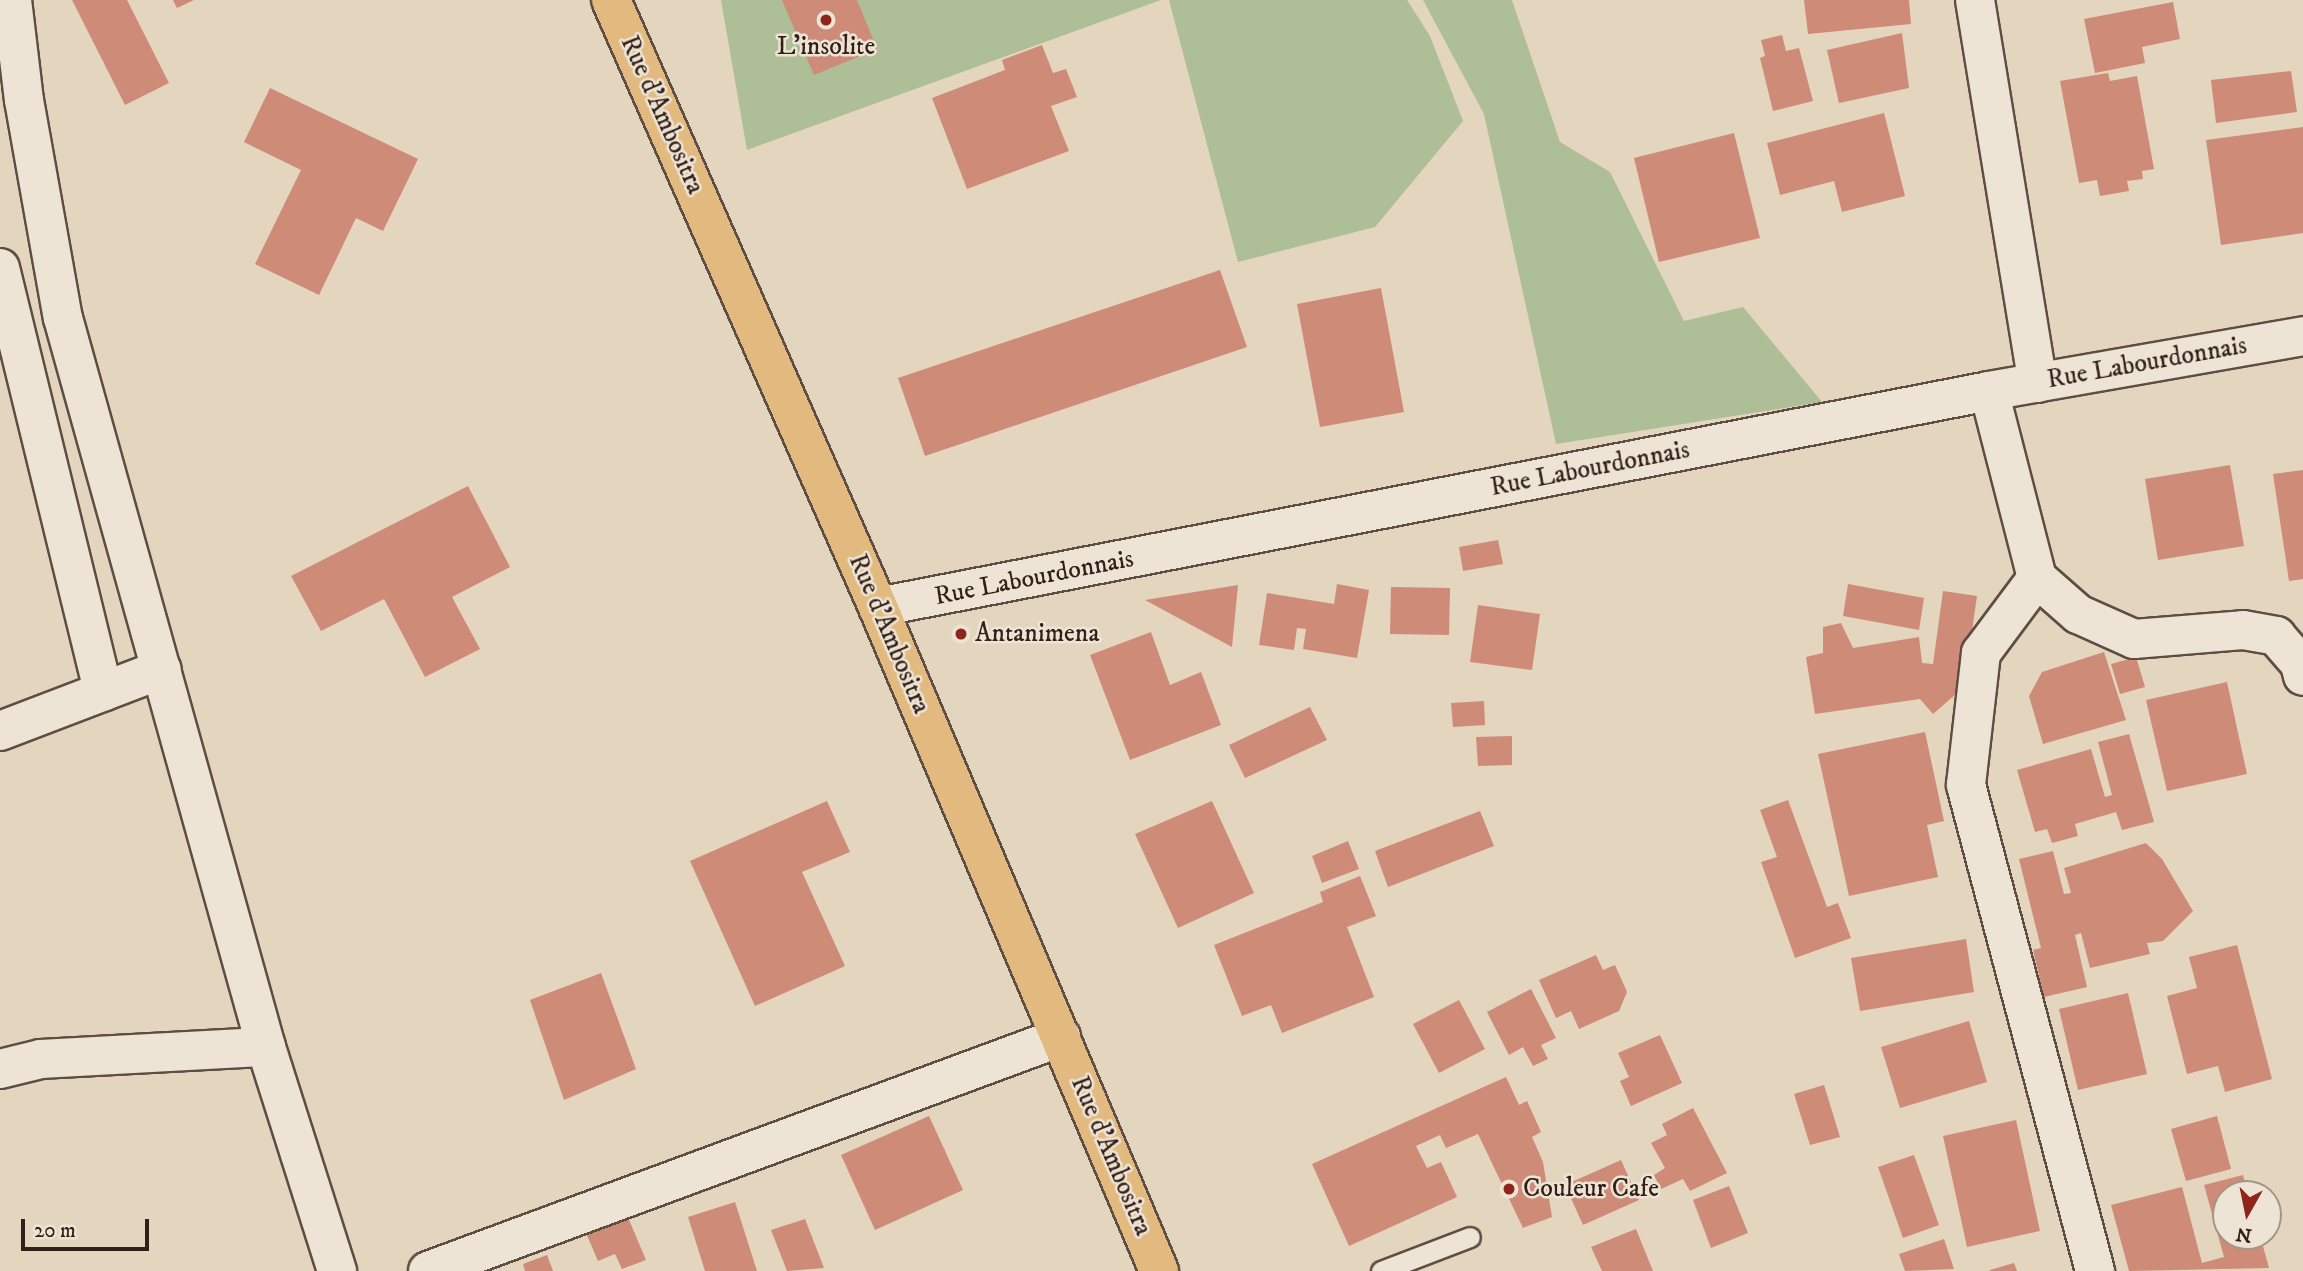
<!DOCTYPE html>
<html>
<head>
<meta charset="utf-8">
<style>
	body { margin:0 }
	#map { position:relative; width:2303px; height:1271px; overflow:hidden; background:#e4d5be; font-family:"IM FELL DW Pica",serif }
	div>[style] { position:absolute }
	.green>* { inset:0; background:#aebe96 }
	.building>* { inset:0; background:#ce8b78 }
	.roads { filter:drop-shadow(2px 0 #5e4d42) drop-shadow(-2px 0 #5e4d42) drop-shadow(0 2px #5e4d42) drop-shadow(0 -2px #5e4d42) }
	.lane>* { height:19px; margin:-9.5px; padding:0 9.5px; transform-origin:9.5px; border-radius:9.5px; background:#ede4d5 }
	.street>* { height:38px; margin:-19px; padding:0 19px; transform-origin:19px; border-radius:19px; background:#ede4d5 }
	.primary>* { height:38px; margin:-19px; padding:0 19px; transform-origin:19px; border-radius:19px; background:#e2ba7f }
	.dots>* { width:19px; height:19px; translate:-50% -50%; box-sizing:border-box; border:4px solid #ede4d5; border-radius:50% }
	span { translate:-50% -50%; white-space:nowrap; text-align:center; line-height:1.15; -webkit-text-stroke:5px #ede4d5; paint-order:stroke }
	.poi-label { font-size:26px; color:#322018 }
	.left { translate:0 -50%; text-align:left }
	.street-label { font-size:26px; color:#322018 }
	.north { position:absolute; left:2212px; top:1180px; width:70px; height:70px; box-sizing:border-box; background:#ede4d5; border:2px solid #a29689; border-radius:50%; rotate:189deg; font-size:19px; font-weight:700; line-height:28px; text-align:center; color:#322018 }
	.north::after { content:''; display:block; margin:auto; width:24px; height:32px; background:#8f2418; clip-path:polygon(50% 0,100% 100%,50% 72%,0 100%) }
	.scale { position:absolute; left:21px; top:1219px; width:128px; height:32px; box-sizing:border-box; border:4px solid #322018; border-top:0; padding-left:9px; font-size:21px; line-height:24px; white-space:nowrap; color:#322018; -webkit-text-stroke:5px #ede4d5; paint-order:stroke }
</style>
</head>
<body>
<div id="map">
	<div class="green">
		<div style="clip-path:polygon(721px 0,1161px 0,747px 150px)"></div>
		<div style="clip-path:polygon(1169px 0,1407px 0,1430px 36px,1463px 121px,1375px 227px,1238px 262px)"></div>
		<div style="clip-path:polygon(1423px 0,1512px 0,1560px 142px,1610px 172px,1684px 321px,1743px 307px,1822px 402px,1556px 444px,1484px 114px)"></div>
	</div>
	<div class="building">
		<div style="clip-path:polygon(72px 0,127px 0,169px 83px,125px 105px)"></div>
		<div style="clip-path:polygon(173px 0,194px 0,177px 8px)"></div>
		<div style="clip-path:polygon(782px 0,857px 0,877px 49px,814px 75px)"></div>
		<div style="clip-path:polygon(1804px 0,1909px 0,1911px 24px,1808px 34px)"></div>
		<div style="clip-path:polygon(2173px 2px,2180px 39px,2142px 47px,2145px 63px,2095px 73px,2084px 19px)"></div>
		<div style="clip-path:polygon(1902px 33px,1909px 88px,1839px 103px,1827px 50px)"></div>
		<div style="clip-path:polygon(1782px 35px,1786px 51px,1799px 48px,1813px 101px,1773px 111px,1760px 58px,1765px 56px,1761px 40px)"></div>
		<div style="clip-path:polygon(1042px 45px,1053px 73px,1066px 69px,1077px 97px,1051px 106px,1069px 151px,967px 189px,932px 98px,1005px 70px,1002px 60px)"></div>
		<div style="clip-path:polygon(2291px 71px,2297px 112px,2216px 123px,2211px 80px)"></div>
		<div style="clip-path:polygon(2108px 73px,2110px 81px,2137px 76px,2154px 169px,2142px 171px,2143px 179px,2127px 181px,2129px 191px,2100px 196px,2097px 180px,2079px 183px,2060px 81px)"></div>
		<div style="clip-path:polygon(270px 88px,418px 159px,383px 231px,356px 218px,319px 295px,255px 264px,301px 170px,244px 142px)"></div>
		<div style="clip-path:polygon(1884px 113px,1905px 196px,1842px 212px,1834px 181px,1780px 195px,1767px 143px)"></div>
		<div style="clip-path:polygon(2303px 127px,2303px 233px,2221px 245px,2206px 140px)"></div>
		<div style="clip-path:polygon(1734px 133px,1760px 238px,1659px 262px,1634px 158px)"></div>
		<div style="clip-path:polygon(1220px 270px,1247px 347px,925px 456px,898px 378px)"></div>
		<div style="clip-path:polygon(1381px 288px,1404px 412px,1320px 427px,1297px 304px)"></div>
		<div style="clip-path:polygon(2230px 465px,2244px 546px,2158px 560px,2145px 479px)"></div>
		<div style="clip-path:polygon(2303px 470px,2303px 579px,2289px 581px,2273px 474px)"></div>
		<div style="clip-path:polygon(468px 486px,510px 567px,452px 597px,480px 649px,425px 677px,384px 599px,321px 631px,291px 576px)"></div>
		<div style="clip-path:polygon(1498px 540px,1503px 564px,1463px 571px,1459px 547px)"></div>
		<div style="clip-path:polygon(1337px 584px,1369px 590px,1357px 658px,1303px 649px,1306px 629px,1297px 628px,1294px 650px,1259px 645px,1267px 593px,1334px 604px)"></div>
		<div style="clip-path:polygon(1848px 584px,1924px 598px,1919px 630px,1843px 616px)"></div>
		<div style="clip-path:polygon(1238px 585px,1232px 647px,1145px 600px)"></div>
		<div style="clip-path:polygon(1391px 587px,1450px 588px,1449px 635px,1390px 634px)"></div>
		<div style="clip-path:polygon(1943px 591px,1977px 596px,1964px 687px,1933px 714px,1920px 699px,1815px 714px,1806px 657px,1823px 653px,1823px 627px,1841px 623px,1853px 648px,1919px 637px,1922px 663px,1933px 664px)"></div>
		<div style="clip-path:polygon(1478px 605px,1540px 614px,1532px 670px,1470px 662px)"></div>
		<div style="clip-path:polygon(1151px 632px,1170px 685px,1201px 672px,1221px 725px,1130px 760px,1090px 655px)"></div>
		<div style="clip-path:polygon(2104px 652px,2126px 720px,2043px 744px,2029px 696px,2042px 672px)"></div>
		<div style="clip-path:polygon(2136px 657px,2145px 687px,2120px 694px,2111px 664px)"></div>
		<div style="clip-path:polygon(2227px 682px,2247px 774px,2167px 791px,2146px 700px)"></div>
		<div style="clip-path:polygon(1484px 701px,1485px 725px,1453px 727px,1451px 703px)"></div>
		<div style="clip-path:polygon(1310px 707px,1327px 740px,1245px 778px,1229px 745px)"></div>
		<div style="clip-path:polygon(1925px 732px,1944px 821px,1927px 825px,1938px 877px,1849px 896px,1818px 754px)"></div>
		<div style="clip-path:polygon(2129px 734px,2154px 822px,2122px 830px,2116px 812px,2075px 824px,2078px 836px,2052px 843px,2047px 829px,2035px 832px,2017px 770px,2091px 749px,2105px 797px,2112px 795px,2098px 742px)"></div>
		<div style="clip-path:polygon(1512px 736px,1512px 765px,1478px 766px,1476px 737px)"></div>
		<div style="clip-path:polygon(1788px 800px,1827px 907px,1838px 903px,1851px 938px,1795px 958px,1761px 862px,1777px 857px,1760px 810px)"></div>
		<div style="clip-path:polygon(827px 801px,850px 852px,802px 872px,845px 966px,755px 1006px,690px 861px)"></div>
		<div style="clip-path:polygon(1212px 801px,1254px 893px,1178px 928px,1135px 834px)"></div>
		<div style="clip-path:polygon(1480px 811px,1494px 846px,1388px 887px,1375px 851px)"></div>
		<div style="clip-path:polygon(1348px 841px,1359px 869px,1322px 883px,1312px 856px)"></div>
		<div style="clip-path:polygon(2146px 843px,2162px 859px,2193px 911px,2163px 941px,2147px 943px,2150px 954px,2090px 968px,2081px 933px,2075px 935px,2087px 987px,2044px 997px,2033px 950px,2041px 948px,2019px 859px,2053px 851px,2064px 894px,2071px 893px,2064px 868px)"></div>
		<div style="clip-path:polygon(1360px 876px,1376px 916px,1347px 927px,1374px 997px,1282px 1033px,1271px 1005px,1242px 1016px,1214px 945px,1323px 902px,1320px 892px)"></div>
		<div style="clip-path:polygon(1966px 939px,1974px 992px,1860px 1011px,1851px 958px)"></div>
		<div style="clip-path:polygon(2237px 945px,2272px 1079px,2225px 1092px,2218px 1066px,2187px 1074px,2167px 996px,2197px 988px,2189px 957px)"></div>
		<div style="clip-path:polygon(1596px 955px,1603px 970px,1615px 965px,1627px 992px,1619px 1011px,1579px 1029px,1571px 1011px,1556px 1018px,1539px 980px)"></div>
		<div style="clip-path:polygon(601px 973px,636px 1069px,564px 1100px,530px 1000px)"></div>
		<div style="clip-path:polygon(1531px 989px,1556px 1038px,1541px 1045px,1548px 1059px,1533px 1066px,1523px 1047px,1509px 1055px,1487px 1012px)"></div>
		<div style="clip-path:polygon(2128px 993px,2147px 1074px,2078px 1090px,2059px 1009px)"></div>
		<div style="clip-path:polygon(1459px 1000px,1485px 1049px,1439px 1073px,1413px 1024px)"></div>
		<div style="clip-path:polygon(1969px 1021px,1987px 1082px,1900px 1108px,1881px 1047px)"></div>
		<div style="clip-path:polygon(1660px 1035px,1682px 1083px,1631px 1106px,1620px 1081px,1629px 1077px,1618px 1053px)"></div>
		<div style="clip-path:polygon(1506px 1077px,1519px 1105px,1527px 1101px,1541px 1132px,1532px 1137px,1543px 1162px,1552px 1217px,1523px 1228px,1478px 1134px,1446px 1148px,1440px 1135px,1416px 1146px,1427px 1168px,1441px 1162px,1457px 1197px,1349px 1246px,1312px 1164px)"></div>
		<div style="clip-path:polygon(1824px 1085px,1840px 1137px,1810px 1145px,1794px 1094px)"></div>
		<div style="clip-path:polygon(1693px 1108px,1727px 1173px,1690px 1191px,1683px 1179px,1661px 1189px,1654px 1175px,1665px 1168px,1651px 1143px,1667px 1135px,1662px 1124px)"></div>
		<div style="clip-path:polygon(929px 1116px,963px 1190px,875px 1230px,841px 1155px)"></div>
		<div style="clip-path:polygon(2217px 1116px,2231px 1169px,2186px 1181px,2171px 1129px)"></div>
		<div style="clip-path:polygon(2016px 1120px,2040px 1231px,1967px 1247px,1943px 1136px)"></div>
		<div style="clip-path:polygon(1914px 1155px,1939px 1225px,1903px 1238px,1878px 1167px)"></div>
		<div style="clip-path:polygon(1621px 1160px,1639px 1200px,1583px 1225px,1565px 1185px)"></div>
		<div style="clip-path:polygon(2243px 1175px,2248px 1194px,2226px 1194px,2226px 1236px,2250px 1236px,2253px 1248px,2263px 1246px,2269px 1268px,2129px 1271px,2111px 1205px,2182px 1187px,2202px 1263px,2224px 1257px,2204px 1185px)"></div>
		<div style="clip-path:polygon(1729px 1186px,1748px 1233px,1711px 1248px,1693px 1200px)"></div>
		<div style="clip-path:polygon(735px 1202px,757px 1271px,705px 1271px,688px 1217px)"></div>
		<div style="clip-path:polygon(627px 1215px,646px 1260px,622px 1269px,615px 1254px,598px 1261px,586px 1233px)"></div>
		<div style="clip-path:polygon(805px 1219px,824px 1268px,787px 1271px,771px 1230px)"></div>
		<div style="clip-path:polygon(1636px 1229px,1653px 1271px,1602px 1271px,1591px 1247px)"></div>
		<div style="clip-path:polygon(1944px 1239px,1954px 1269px,1905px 1271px,1899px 1254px)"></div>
		<div style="clip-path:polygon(547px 1255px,553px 1271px,525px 1271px,523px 1264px)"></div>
		<div style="clip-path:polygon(2014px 1263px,2017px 1271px,1990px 1271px,1990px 1270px)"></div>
	</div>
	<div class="roads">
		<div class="lane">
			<div style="left:1381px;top:1271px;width:95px;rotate:-20.9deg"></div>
		</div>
		<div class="street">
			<div style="left:12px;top:0;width:101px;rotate:83.2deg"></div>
			<div style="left:24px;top:100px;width:221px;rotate:79.9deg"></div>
			<div style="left:63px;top:318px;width:757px;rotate:74.44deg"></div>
			<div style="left:266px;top:1047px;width:235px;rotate:72.4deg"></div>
			<div style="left:1975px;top:0;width:388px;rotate:80.7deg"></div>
			<div style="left:0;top:268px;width:436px;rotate:76.3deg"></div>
			<div style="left:1989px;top:391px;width:193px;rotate:75.6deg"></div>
			<div style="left:2037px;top:578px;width:55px;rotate:41.3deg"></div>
			<div style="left:2078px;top:614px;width:61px;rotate:24.1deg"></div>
			<div style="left:2134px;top:639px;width:109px;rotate:-4.7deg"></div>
			<div style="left:2243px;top:630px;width:34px;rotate:10deg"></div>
			<div style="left:2276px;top:636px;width:37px;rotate:49deg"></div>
			<div style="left:2300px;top:664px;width:12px;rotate:76deg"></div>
			<div style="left:2037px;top:578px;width:94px;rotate:126.7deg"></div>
			<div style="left:1981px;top:653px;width:133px;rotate:96.5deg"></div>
			<div style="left:1966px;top:785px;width:503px;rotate:75.13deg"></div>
			<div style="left:878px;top:607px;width:1132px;rotate:-11deg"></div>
			<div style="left:1989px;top:391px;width:319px;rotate:-9.9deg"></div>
			<div style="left:0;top:731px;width:173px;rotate:-20.9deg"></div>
			<div style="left:0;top:1069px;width:42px;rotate:-13.7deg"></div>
			<div style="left:41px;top:1059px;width:225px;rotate:-3.1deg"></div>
			<div style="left:428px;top:1271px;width:675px;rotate:-20.29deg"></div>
		</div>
		<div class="primary">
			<div style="left:611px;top:0;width:663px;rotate:66.26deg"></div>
			<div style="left:878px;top:607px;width:721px;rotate:67.06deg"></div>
		</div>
	</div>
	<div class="dots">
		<div style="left:826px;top:20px;background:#8f2418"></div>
		<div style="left:961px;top:634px;background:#8f2418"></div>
		<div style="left:1509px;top:1189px;background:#8f2418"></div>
	</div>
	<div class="poi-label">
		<span style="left:826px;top:47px">L'insolite</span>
		<span class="left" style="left:975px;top:634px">Antanimena</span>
		<span class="left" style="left:1523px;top:1189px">Couleur Cafe</span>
	</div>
	<div class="street-label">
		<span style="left:662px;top:115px;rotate:66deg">Rue d'Ambositra</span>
		<span style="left:2147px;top:363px;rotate:-10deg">Rue Labourdonnais</span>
		<span style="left:1590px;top:469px;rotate:-11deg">Rue Labourdonnais</span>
		<span style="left:1034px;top:578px;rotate:-11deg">Rue Labourdonnais</span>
		<span style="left:889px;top:634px;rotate:67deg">Rue d'Ambositra</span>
		<span style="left:1111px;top:1156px;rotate:67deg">Rue d'Ambositra</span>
	</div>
	<div class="north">N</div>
	<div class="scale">20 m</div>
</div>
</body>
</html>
